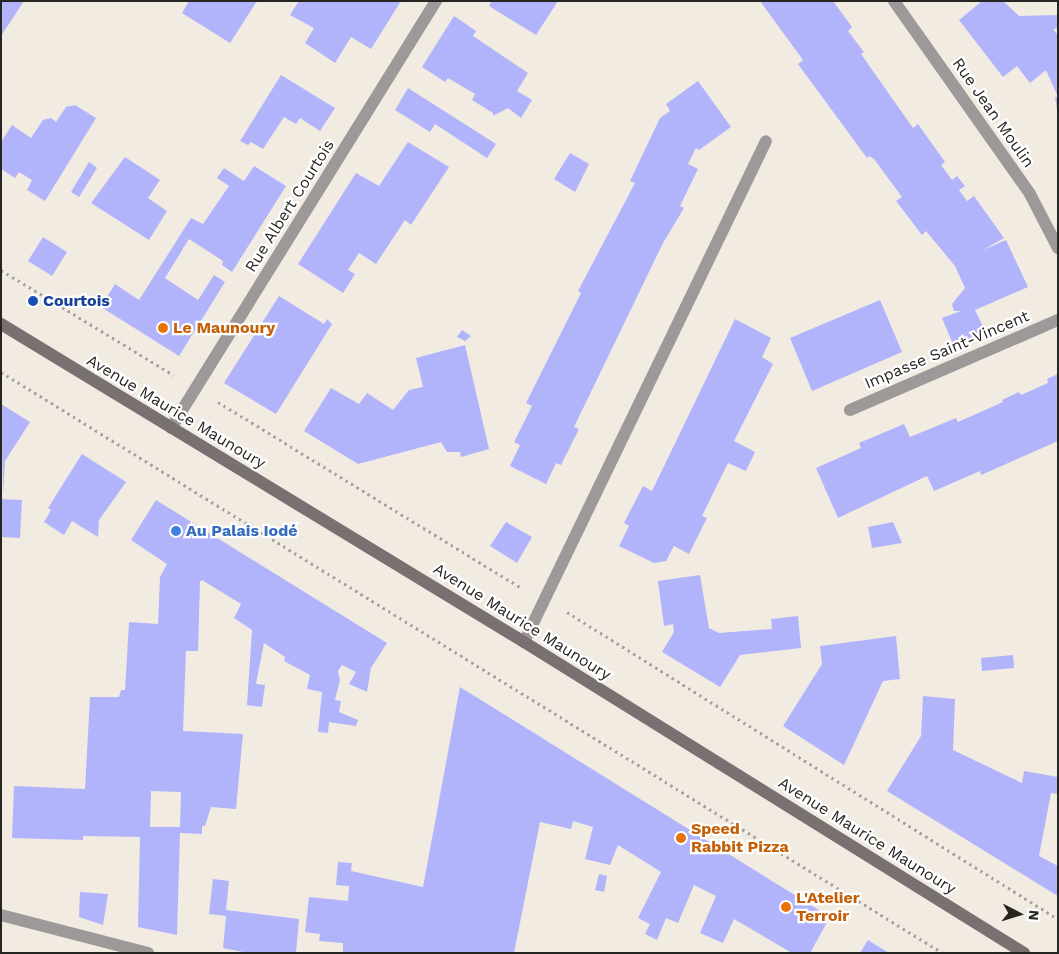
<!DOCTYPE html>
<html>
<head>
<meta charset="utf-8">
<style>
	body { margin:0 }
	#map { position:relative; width:1059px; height:954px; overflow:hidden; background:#f1ebe2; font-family:"Work Sans",sans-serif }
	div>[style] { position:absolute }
	.building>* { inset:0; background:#b2b4fb }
	.path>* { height:3px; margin-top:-1.5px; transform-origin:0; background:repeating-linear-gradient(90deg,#a6a19b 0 2.5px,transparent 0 6.5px) }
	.minor>* { height:12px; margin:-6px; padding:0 6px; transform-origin:6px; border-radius:6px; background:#9e9999 }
	.secondary>* { height:12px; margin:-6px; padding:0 6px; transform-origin:6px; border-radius:6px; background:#797171 }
	.dots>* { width:14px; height:14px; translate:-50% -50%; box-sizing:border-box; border:2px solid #fff; border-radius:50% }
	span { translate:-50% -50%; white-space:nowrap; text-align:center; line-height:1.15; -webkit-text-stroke:4.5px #fff; paint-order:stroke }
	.street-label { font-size:16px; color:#272522 }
	.transit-label { font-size:16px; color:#164399; font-weight:700 }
	.left { translate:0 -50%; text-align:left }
	.food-label { font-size:16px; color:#c56008; font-weight:700 }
	.shop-label { font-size:16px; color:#366cbe; font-weight:700 }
	.frame { position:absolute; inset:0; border:2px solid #272522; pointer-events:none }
	.north { position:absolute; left:994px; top:889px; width:50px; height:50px; -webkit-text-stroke:4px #fff; paint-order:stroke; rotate:95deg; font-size:14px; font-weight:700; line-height:20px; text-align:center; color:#272522 }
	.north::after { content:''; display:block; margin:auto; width:18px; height:22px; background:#272522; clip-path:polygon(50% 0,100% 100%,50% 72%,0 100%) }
</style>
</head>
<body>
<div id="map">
	<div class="building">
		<div style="clip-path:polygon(3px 1px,24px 1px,1px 36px,1px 4px)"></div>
		<div style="clip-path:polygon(189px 1px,257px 1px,230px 43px,182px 13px)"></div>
		<div style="clip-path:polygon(299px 1px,339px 2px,401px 1px,371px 49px,351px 37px,335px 63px,305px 43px,314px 28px,290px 15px)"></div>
		<div style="clip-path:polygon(492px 1px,558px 1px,536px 35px,489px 6px)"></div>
		<div style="clip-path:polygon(760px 1px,833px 1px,852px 27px,848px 31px,864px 52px,861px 54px,913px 128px,918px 124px,945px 162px,941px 165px,952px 180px,957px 176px,965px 186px,959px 190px,967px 201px,974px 196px,1004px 238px,983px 250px,1006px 240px,1028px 287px,975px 310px,987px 335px,955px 349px,942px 318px,961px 311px,954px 311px,952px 304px,965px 288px,955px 266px,926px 231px,922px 235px,896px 201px,902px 197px,874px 159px,869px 156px,867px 158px,798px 64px,803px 60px)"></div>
		<div style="clip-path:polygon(982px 1px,1003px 1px,1019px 16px,1058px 15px,1058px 28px,1053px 29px,1058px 35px,1058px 117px,1055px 97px,1058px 97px,1046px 70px,1030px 83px,1017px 66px,1003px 77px,959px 20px)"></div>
		<div style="clip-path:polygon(454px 16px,476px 31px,473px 36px,528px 73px,517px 91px,532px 100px,521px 118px,508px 108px,493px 116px,493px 113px,472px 100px,475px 94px,448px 78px,445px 82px,422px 67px)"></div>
		<div style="clip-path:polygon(281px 75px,335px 108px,320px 131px,300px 118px,296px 124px,284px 117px,263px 149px,251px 142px,248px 145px,240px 141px)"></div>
		<div style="clip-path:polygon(698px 81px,731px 127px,699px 150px,696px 148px,688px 164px,698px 169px,680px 206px,684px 208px,663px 243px,574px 427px,579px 429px,561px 465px,556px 463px,546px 484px,510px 466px,520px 445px,514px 442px,532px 406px,526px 403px,581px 293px,578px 291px,635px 183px,630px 181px,660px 118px,670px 111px,666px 104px)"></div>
		<div style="clip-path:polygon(408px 88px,496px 144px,487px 158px,435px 124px,430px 132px,395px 110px)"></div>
		<div style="clip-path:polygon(75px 105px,96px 118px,45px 201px,27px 190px,32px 180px,19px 172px,15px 178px,1px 169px,1px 142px,12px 125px,31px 138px,43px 120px,51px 118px,56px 122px,66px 107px)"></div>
		<div style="clip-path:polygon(408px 142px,449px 167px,411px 225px,405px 220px,376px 264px,359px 253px,348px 270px,355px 274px,343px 293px,298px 264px,356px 173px,379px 186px)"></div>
		<div style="clip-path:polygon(570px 153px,589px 164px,575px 192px,554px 179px)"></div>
		<div style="clip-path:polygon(125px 157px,160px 180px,148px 198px,167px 211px,149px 240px,91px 203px)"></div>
		<div style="clip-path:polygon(89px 162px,97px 168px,79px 197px,71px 192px)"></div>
		<div style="clip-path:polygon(254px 166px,286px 186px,232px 272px,222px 265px,223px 261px,189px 239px,165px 278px,198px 300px,214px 275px,225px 282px,179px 356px,101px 307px,115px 284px,139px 300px,191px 218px,203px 224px,229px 186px,217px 178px,224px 168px,244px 181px)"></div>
		<div style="clip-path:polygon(43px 237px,67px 252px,52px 276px,28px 261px)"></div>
		<div style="clip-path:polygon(279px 296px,324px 324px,327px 319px,332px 324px,276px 414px,224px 383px)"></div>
		<div style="clip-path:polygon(880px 300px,902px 352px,812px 391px,790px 338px)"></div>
		<div style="clip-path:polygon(735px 319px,771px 338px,762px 357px,773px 364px,734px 441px,755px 452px,746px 471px,728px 463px,702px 516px,707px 518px,689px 554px,674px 546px,666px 561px,654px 563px,619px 546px,629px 526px,624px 523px,643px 486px,652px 491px)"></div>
		<div style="clip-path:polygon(462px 330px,471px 336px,465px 341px,457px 337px)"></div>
		<div style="clip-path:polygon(465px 345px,489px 449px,461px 457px,460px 452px,447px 452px,441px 442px,358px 464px,304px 431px,331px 388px,359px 404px,367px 393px,393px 410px,409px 390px,423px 387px,416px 358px)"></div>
		<div style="clip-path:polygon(1058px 374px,1058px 441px,981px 475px,980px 471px,934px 491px,927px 476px,838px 518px,816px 468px,861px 448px,859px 443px,904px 424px,910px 437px,956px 418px,958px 422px,1003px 402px,1002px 400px,1019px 392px,1021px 395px,1048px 383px,1047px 379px)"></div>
		<div style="clip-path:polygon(1px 404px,30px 422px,5px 461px,3px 494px)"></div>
		<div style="clip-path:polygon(82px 454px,126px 482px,99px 520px,98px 537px,72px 521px,64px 535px,44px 522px,51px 510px,48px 508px)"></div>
		<div style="clip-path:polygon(1px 499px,22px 500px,20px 538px,1px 537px)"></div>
		<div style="clip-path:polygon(evenodd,156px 500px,387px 643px,371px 668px,367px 692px,349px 684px,356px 672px,342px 665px,338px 671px,340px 680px,335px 700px,341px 701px,339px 712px,358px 720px,356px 726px,329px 722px,328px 733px,318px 732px,322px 692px,307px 689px,310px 675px,284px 661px,285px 657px,264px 643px,256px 684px,265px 685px,262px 707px,247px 705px,252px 630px,234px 618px,241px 604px,202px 580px,200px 582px,198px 651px,186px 651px,183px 731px,243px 734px,236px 809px,211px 807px,205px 826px,202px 826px,202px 834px,180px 833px,177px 935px,138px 927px,140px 837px,83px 836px,83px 840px,12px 838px,14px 786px,85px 789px,90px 697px,119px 697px,121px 690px,125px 690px,129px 622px,158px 624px,160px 577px,167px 564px,131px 540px,156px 500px,151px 791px,181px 792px,180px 827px,150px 827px,151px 791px)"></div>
		<div style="clip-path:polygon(506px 522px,532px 537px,517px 563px,490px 546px)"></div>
		<div style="clip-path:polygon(893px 522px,902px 543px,872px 548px,868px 527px)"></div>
		<div style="clip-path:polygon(700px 575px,709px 628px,719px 633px,772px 629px,771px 619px,798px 616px,801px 648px,740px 655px,720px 687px,662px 652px,674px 632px,673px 624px,664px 626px,658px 581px)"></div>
		<div style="clip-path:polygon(896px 636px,900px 679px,883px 681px,844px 765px,783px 726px,822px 664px,820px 646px)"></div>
		<div style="clip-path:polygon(1013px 655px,1014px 668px,982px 671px,981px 658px)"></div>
		<div style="clip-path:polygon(460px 687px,830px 917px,810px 953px,792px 953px,734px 919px,723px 943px,700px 933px,716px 896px,694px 885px,678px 923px,666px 918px,657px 940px,645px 934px,650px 924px,638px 918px,661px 872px,618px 845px,610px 865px,585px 859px,593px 827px,573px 821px,571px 829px,540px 822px,514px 953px,343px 953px,343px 943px,319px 941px,320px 934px,305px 932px,309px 897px,348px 901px,349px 886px,336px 885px,338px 862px,352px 863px,351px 871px,423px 887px)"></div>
		<div style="clip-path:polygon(923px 696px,955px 699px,953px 750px,1022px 783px,1024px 771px,1058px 777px,1058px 794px,1051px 793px,1039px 856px,1058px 866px,1058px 896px,887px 791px,921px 736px)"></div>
		<div style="clip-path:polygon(599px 874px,607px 876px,604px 892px,595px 890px)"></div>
		<div style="clip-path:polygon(213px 879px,229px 881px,226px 910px,299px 919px,296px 953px,248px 953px,223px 948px,226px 916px,209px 914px)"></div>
		<div style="clip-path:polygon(80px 892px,108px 894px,103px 925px,79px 917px)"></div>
		<div style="clip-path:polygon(868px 940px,889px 953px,860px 953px)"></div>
	</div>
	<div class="path">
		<div style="left:1px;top:270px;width:202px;rotate:31.3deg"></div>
		<div style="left:1px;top:372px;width:1107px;rotate:31.67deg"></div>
		<div style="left:218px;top:402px;width:356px;rotate:31.5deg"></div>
		<div style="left:567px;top:612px;width:579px;rotate:32.02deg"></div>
	</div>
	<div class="minor">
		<div style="left:894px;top:1px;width:236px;rotate:54.8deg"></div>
		<div style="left:1030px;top:194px;width:61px;rotate:62.6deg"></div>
		<div style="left:850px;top:410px;width:227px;rotate:-23.4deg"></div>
		<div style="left:171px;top:428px;width:503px;rotate:-58.18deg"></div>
		<div style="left:524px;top:642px;width:556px;rotate:-64.22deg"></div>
		<div style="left:1px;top:915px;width:152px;rotate:14.5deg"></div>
	</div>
	<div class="secondary">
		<div style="left:1px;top:324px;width:612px;rotate:31.3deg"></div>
		<div style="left:524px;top:642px;width:589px;rotate:31.88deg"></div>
	</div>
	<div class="dots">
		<div style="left:33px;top:301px;background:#1a4fb4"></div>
		<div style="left:163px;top:328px;background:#e8710a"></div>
		<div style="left:176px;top:531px;background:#3f7fe0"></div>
		<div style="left:681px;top:838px;background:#e8710a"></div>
		<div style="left:786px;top:907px;background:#e8710a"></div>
	</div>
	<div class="street-label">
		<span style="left:993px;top:113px;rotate:55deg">Rue Jean Moulin</span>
		<span style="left:290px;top:206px;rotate:-58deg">Rue Albert Courtois</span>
		<span style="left:947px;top:350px;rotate:-23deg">Impasse Saint-Vincent</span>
		<span style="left:176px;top:412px;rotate:31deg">Avenue Maurice Maunoury</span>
		<span style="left:522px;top:622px;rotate:32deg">Avenue Maurice Maunoury</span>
		<span style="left:867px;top:836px;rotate:32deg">Avenue Maurice Maunoury</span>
	</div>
	<div class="transit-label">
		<span class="left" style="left:43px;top:301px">Courtois</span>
	</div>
	<div class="food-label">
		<span class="left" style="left:173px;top:328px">Le Maunoury</span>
		<span class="left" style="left:691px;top:838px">Speed<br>Rabbit Pizza</span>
		<span class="left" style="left:796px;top:907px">L'Atelier<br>Terroir</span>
	</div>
	<div class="shop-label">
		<span class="left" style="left:186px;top:531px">Au Palais Iodé</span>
	</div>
	<div class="frame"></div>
	<div class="north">N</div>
</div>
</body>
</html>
